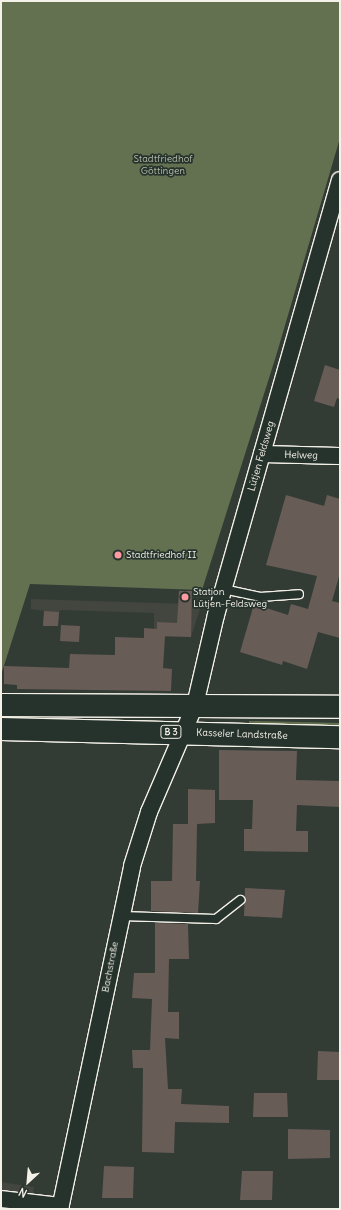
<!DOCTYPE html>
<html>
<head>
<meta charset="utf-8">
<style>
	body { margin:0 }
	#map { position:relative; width:341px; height:1210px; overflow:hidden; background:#333b35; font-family:Delius,sans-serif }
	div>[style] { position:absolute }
	.built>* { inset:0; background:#43453f }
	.green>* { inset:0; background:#647151 }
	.building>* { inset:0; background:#685c56 }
	.roads { filter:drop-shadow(1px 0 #f4f1e8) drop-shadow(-1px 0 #f4f1e8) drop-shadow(0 1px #f4f1e8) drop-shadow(0 -1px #f4f1e8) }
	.service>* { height:8px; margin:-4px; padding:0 4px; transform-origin:4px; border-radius:4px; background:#26332d }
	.minor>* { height:16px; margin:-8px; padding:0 8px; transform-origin:8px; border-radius:8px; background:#26332d }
	.primary>* { height:22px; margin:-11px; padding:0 11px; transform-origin:11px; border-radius:11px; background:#26332d }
	.dots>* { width:11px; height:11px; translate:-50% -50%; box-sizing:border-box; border:2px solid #26332d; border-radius:50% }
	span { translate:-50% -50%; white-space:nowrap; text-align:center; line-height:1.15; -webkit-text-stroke:3.5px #26332d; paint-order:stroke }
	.shield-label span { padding:1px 3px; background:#26332d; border:1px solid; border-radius:3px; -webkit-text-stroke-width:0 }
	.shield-label { font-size:9px; color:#f4f1e8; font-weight:700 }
	.park-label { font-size:10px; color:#babeac }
	.street-label { font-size:10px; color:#f4f1e8 }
	.poi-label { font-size:10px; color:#f4f1e8 }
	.left { translate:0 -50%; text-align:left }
	.frame { position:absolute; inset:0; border:2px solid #f4f1e8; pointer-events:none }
	.north { position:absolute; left:8px; top:1162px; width:40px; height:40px; -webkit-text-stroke:3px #26332d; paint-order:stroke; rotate:206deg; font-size:11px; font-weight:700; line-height:16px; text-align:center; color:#f4f1e8 }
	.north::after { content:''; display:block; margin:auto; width:14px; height:18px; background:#f4f1e8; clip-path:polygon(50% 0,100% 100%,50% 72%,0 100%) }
</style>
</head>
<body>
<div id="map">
	<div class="built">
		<div style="clip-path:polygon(31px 599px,191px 604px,202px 603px,191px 637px,154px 637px,154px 613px,61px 610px,59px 612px,58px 626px,43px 626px,44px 611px,31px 609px)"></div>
		<div style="clip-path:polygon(1px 1182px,34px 1187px,31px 1209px,1px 1209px)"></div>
	</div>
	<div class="green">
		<div style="clip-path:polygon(1px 1px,340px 1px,340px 138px,276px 356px,202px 590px,30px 584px,1px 675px)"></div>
		<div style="clip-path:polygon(249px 721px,340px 723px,340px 729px,249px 727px)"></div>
	</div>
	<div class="building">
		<div style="clip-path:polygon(325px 365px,340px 370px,340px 399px,337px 398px,334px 407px,314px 401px)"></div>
		<div style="clip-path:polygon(286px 495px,324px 506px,327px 495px,340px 499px,340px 573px,332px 601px,340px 603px,340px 638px,318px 632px,307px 669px,283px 661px,282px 665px,240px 652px,254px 604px,288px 615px,291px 604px,308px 609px,317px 576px,266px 565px)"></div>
		<div style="clip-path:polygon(179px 591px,192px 591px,191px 637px,165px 636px,163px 668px,172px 669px,171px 691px,17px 689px,17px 685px,4px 684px,4px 666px,69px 668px,70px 654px,115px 655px,115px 637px,144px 638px,144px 628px,157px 629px,157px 622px,177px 623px)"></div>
		<div style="clip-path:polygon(44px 611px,59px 612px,58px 626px,43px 626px)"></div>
		<div style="clip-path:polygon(61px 625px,80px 626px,79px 642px,60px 641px)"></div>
		<div style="clip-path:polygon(219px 750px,297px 751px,296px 780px,340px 781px,340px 807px,297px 805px,296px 831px,308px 831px,308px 852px,244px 851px,244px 829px,252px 829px,253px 800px,219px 800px)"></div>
		<div style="clip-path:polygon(188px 789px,215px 790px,215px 823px,197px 824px,196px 881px,200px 881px,198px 913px,151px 911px,151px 881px,172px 881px,173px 824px,188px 824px)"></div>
		<div style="clip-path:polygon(245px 888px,285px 890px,282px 918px,244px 916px)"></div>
		<div style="clip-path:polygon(155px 923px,188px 924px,189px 959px,169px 959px,168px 1012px,179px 1012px,179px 1039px,165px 1038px,168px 1089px,182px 1089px,181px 1104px,229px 1106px,229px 1123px,175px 1122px,174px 1153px,142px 1152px,143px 1068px,133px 1068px,132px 1050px,150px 1050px,152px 999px,132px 998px,134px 973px,155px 973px)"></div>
		<div style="clip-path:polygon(318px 1051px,340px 1052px,340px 1080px,317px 1080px)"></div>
		<div style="clip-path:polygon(254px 1093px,287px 1093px,288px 1117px,253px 1117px)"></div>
		<div style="clip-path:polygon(288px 1129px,330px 1130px,330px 1158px,288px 1159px)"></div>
		<div style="clip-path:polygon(104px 1166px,134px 1167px,133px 1198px,102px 1198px)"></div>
		<div style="clip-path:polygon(242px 1171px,273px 1171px,272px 1200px,240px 1200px)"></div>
	</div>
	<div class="roads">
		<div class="service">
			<div style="left:223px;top:589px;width:38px;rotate:12deg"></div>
			<div style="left:260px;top:597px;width:39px;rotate:-4deg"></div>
			<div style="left:121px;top:916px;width:95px;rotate:1.8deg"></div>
			<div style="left:216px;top:919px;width:31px;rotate:-38deg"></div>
		</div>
		<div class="minor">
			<div style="left:262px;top:454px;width:78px;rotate:1.5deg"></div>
			<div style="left:1px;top:1199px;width:60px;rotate:6.7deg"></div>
			<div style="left:60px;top:1209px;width:350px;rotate:-78.1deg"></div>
			<div style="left:132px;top:866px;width:57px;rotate:-72.5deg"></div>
			<div style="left:149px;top:812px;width:116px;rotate:-66.7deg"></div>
			<div style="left:195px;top:705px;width:92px;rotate:-76.9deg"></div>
			<div style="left:216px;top:615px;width:452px;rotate:-74.1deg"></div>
		</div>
		<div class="primary">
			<div style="left:1px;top:705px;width:339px;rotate:0.3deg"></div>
			<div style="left:1px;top:729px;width:339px;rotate:1.4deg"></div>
		</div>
	</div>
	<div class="dots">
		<div style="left:118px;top:555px;background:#ff9aa2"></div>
		<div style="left:185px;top:597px;background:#ff9aa2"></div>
	</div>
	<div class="shield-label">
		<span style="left:171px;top:732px">B 3</span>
	</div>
	<div class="park-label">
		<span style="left:163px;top:164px">Stadtfriedhof<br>Göttingen</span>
	</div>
	<div class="street-label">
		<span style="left:301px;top:455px;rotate:1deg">Helweg</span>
		<span style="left:261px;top:456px;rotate:-74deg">Lütjen Feldsweg</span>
		<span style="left:242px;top:734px;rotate:2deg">Kasseler Landstraße</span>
		<span style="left:110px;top:967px;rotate:-79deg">Bachstraße</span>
	</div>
	<div class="poi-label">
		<span class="left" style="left:126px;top:555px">Stadtfriedhof II</span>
		<span class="left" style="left:193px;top:597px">Station<br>Lütjen-Feldsweg</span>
	</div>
	<div class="frame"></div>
	<div class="north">N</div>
</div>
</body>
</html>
